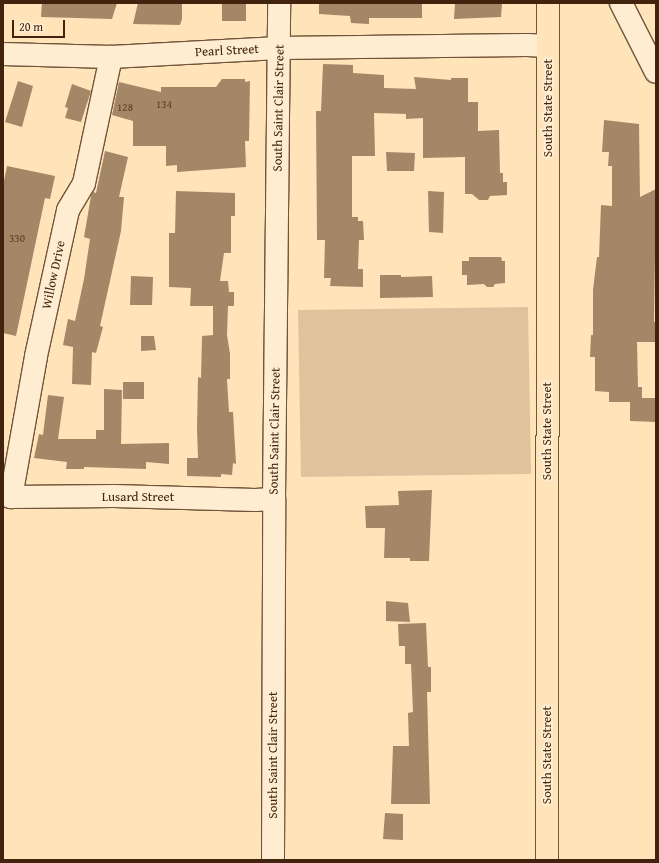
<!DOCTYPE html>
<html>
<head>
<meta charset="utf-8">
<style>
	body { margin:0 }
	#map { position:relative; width:659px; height:863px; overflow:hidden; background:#ffe3b9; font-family:"Gentium Book Plus",serif }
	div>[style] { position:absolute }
	.green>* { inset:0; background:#dfc39c }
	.building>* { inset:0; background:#a48767 }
	.roads { filter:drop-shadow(1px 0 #715439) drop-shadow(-1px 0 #715439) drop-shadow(0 1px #715439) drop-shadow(0 -1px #715439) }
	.minor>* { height:22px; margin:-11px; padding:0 11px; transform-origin:11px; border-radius:11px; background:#ffedd2 }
	.major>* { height:22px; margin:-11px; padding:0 11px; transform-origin:11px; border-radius:11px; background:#ffe3b9 }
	span { translate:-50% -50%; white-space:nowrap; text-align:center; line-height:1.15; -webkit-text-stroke:4px #ffedd2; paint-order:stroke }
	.number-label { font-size:11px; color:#5a3d24 }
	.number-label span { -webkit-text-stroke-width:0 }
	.street-label { font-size:13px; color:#42240e }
	.frame { position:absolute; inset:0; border:4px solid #42240e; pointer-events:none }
	.scale { position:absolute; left:12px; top:20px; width:53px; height:18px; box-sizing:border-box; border:2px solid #42240e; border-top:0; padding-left:5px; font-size:12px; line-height:14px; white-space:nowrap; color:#42240e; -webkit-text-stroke:3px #ffedd2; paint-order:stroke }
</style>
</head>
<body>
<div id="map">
	<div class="green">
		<div style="clip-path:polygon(528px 307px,531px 474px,301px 477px,298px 310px)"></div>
	</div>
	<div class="building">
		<div style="clip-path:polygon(42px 3px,117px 3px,112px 19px,41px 17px)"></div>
		<div style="clip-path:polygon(138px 3px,182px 3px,182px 19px,180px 25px,133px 24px)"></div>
		<div style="clip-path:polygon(222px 3px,246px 4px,246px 21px,222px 21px)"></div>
		<div style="clip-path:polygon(319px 3px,422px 3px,422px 18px,369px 18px,369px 24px,351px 23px,350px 16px,319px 14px)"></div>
		<div style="clip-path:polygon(455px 3px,502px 3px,501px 17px,454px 19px)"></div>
		<div style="clip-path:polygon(323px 64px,353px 65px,353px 73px,384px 75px,384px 88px,416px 89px,414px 77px,451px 80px,451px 78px,468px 78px,468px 102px,478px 102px,478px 131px,499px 130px,500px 173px,503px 173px,503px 182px,507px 182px,507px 195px,490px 196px,488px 200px,479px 200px,472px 194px,465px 194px,465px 157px,423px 158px,423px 118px,406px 119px,406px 114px,374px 113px,375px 156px,352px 156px,352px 217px,358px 217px,358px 221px,363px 221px,364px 240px,359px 240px,358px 269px,363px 269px,363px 287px,330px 286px,331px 278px,324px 278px,325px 240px,317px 240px,316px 111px,321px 111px)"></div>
		<div style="clip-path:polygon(222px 79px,245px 79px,245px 82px,250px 81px,249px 141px,245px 141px,246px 167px,177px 172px,177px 165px,166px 166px,166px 146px,133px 146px,133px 121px,112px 115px,119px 82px,161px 92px,161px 87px,216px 87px)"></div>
		<div style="clip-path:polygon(18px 81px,33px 86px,22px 127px,5px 122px)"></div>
		<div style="clip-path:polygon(72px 84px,91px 91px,81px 122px,65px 118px,68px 108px,65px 107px)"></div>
		<div style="clip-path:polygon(604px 120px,639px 124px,640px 197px,656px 189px,654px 322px,656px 322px,656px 342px,637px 342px,638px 387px,642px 387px,642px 398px,656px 398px,656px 422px,630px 421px,630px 402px,609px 402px,609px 392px,595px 391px,595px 357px,590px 357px,591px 335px,593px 335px,593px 290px,597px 257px,599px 257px,601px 205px,612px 206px,612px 166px,608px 166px,609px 152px,602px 152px)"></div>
		<div style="clip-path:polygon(105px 151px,128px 157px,119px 197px,124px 197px,121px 231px,100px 326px,103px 327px,96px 353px,92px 352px,91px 385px,72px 384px,73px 347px,63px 345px,68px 319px,75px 321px,84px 279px,90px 239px,84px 237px,91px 196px,93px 192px,96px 193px)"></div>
		<div style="clip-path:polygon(386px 152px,415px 153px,414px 171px,387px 171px)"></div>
		<div style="clip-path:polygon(7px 166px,55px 176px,50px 199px,45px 198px,16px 336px,3px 333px,3px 186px)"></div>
		<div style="clip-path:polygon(176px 191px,235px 193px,235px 216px,231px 216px,231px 253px,224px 253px,220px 281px,228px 281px,229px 292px,234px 292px,234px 306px,228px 306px,227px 335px,230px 354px,230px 379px,227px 379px,229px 412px,233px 412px,236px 464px,233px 463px,232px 475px,221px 474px,221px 477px,187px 476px,187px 458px,198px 458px,197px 428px,198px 377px,201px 378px,202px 336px,213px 335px,213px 306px,190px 306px,191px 288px,169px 287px,169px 233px,175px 233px)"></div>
		<div style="clip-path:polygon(428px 191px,444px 192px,443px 233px,429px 232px)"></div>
		<div style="clip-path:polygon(469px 257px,501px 257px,502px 261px,505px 261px,505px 283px,495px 284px,493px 287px,487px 287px,484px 284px,467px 285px,467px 275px,462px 275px,462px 261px,469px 261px)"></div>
		<div style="clip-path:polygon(380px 275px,401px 275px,401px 277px,432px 276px,433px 297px,380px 298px)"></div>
		<div style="clip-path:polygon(131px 276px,153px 277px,152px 305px,130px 305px)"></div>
		<div style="clip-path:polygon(141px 336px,154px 336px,156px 350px,141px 351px)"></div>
		<div style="clip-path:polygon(123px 382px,144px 382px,144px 399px,123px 399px)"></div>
		<div style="clip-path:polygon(104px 389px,122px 390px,121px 444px,169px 443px,169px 464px,146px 462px,146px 469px,84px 467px,84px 469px,66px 469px,67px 462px,34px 458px,39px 434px,43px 435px,48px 395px,64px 397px,58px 439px,96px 439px,96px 430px,104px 430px)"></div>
		<div style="clip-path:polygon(432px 490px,429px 561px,410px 561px,410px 558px,384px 558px,385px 528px,366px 528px,365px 506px,399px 505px,398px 491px)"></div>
		<div style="clip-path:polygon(386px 601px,408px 603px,410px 622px,386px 621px)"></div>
		<div style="clip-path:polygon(426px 623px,428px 667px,431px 667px,431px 692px,427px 692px,430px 804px,391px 804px,393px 746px,409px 746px,408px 713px,413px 712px,411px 664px,405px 664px,405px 646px,399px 646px,398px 624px)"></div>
		<div style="clip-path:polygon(385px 813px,403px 814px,403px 840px,383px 839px)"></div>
	</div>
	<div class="roads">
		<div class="minor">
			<div style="left:621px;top:3px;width:77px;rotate:63.1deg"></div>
			<div style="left:3px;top:54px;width:108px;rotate:1.6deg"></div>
			<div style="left:111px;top:57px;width:168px;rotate:-3.1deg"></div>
			<div style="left:279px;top:48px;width:248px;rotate:-0.7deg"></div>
			<div style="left:527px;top:45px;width:21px;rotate:3deg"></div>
			<div style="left:3px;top:494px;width:9px;rotate:21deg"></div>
			<div style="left:11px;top:497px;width:103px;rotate:-0.6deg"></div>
			<div style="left:114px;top:496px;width:141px;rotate:1.6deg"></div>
			<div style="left:255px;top:500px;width:19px;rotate:-3deg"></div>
			<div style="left:11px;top:497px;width:143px;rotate:-79.9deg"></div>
			<div style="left:36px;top:356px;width:149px;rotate:-77.6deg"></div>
			<div style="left:68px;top:210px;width:31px;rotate:-59deg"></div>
			<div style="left:84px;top:183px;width:129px;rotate:-77.9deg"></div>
			<div style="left:273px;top:860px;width:361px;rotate:-89.8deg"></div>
			<div style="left:274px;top:499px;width:496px;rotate:-89.4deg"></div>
		</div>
		<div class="major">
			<div style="left:547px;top:860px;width:857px;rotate:-89.93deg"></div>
		</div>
	</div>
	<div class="number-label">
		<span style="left:164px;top:104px">134</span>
		<span style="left:125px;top:107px">128</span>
		<span style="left:17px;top:238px">330</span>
	</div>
	<div class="street-label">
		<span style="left:227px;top:51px;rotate:-3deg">Pearl Street</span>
		<span style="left:279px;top:108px;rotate:-89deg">South Saint Clair Street</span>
		<span style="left:548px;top:108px;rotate:-90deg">South State Street</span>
		<span style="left:54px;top:275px;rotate:-78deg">Willow Drive</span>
		<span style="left:275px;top:431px;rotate:-89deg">South Saint Clair Street</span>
		<span style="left:547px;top:431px;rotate:-90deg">South State Street</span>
		<span style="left:138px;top:497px">Lusard Street</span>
		<span style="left:273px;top:755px;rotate:-90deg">South Saint Clair Street</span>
		<span style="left:547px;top:755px;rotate:-90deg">South State Street</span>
	</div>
	<div class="frame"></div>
	<div class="scale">20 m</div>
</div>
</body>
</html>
